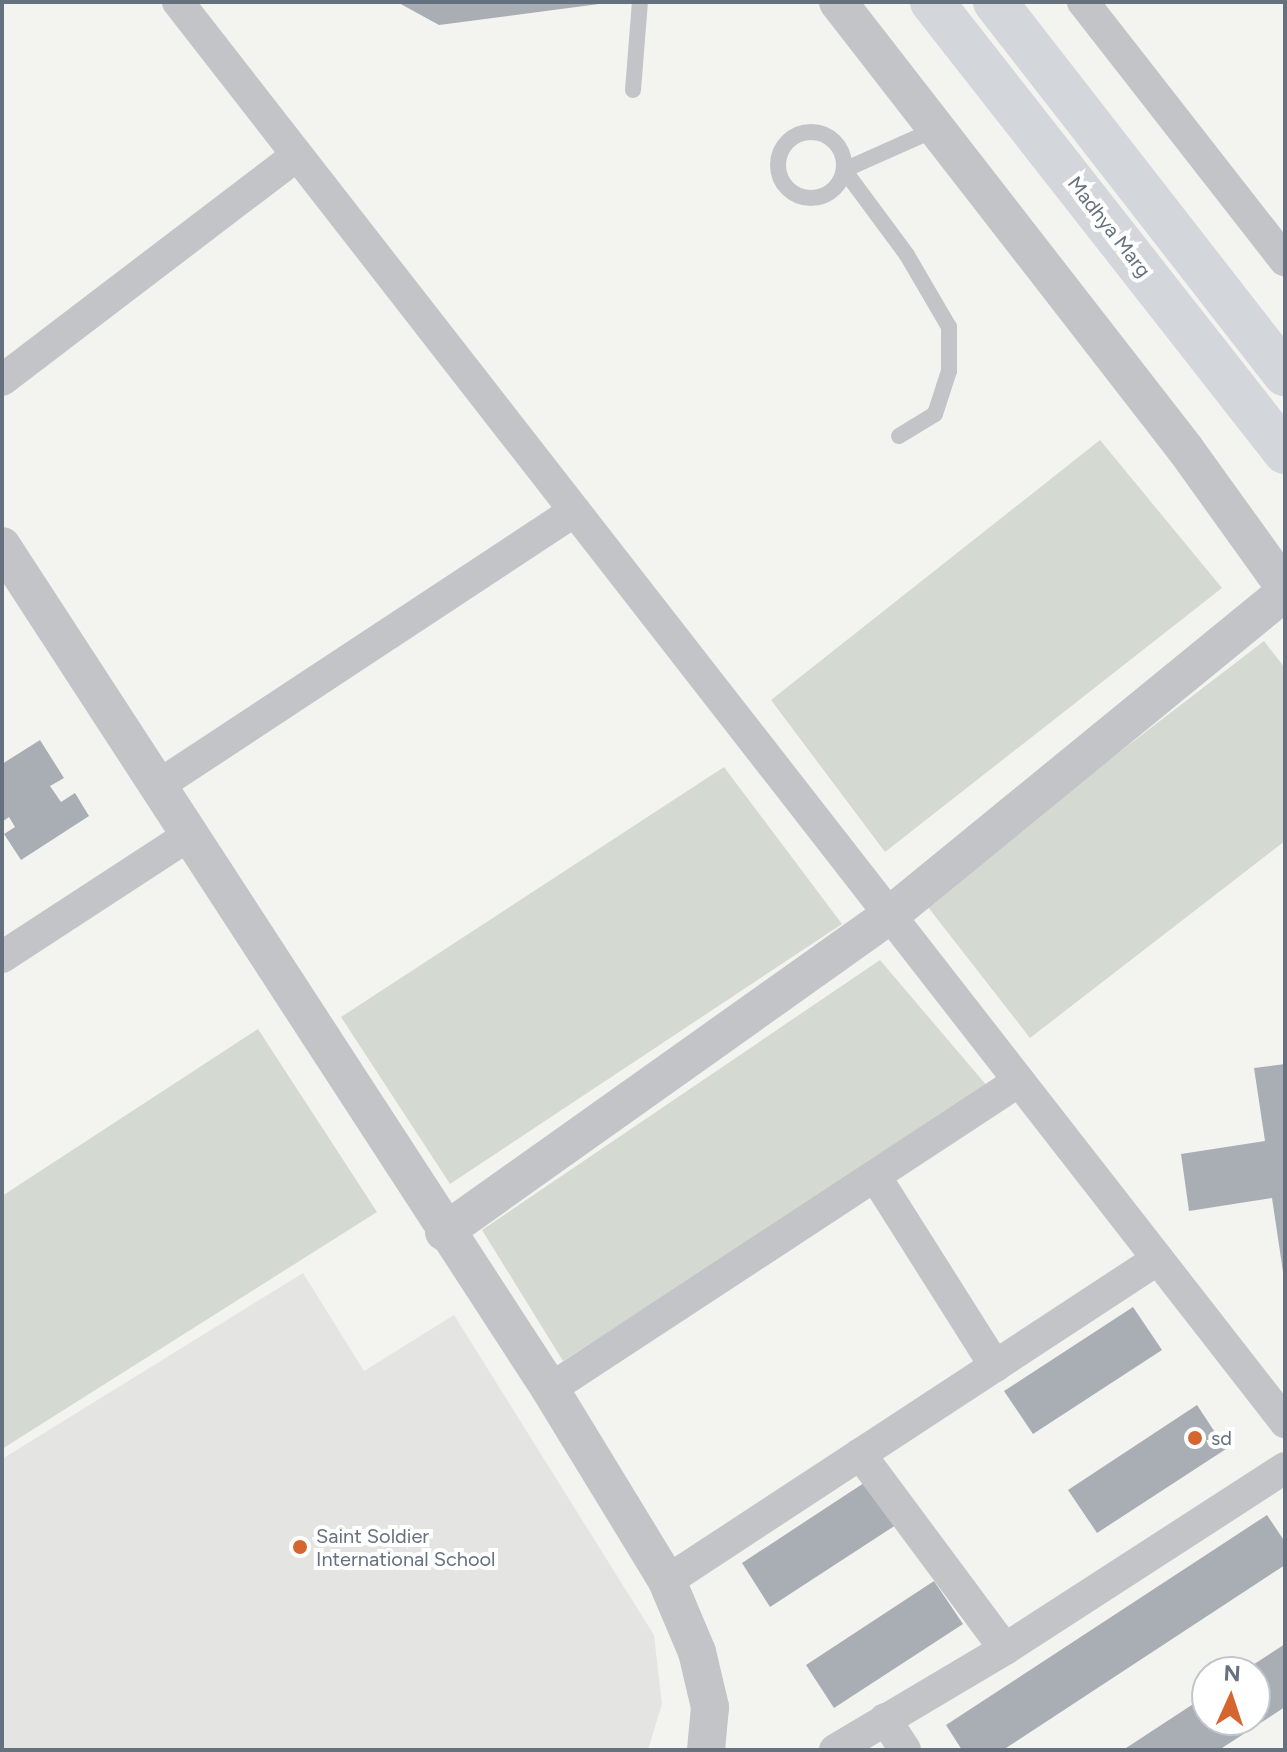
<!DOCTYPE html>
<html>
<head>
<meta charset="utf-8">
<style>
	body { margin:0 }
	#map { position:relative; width:1287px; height:1752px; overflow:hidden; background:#f3f4f0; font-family:Figtree,sans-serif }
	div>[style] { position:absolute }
	.built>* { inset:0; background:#e4e5e3 }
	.green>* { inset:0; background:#d4dad1 }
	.building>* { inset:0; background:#a8aeb4 }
	.service>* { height:16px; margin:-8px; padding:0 8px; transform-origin:8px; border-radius:8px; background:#c2c4c8 }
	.service>.ring { margin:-8px; padding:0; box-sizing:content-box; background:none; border:16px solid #c2c4c8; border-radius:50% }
	.minor>* { height:32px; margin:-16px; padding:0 16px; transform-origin:16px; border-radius:16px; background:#c2c4c8 }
	.tertiary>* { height:38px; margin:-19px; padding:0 19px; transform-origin:19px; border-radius:19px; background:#c2c4c8 }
	.secondary>* { height:44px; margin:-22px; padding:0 22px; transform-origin:22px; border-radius:22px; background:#d3d7db }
	.dots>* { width:22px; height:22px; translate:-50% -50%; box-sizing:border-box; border:4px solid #fff; border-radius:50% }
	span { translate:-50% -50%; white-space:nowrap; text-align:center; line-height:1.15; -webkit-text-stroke:8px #fff; paint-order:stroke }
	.street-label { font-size:20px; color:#65717f }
	.poi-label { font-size:20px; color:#65717f }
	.left { translate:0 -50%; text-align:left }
	.frame { position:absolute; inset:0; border:4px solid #65717f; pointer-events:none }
	.north { position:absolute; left:1191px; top:1656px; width:80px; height:80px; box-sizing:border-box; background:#fff; border:2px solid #c1c6cc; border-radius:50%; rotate:3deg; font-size:22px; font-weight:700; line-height:32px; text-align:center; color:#65717f }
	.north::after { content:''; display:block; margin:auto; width:28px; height:36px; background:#d5662f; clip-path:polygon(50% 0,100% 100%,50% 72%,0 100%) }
</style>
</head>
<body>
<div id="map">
	<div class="built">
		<div style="clip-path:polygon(303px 1273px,364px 1371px,454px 1315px,654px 1635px,662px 1704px,648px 1750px,2px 1750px,2px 1459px)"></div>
	</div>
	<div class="green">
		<div style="clip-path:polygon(1100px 440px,1222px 588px,885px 852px,771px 700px)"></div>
		<div style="clip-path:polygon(1264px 641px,1285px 668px,1285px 841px,1030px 1038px,924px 902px)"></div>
		<div style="clip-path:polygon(724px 767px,842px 924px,450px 1184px,341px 1017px)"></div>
		<div style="clip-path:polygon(880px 960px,988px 1087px,563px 1361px,482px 1230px)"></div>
		<div style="clip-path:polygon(258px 1029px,377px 1212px,2px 1449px,2px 1196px)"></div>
	</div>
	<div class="building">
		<div style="clip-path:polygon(397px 2px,599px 2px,599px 4px,439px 25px)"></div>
		<div style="clip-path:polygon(40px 740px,64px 778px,50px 786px,61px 802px,75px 793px,89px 816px,21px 860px,4px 834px,15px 827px,9px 817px,2px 822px,2px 764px)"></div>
		<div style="clip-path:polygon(1285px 1064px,1285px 1272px,1283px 1272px,1272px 1198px,1189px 1211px,1181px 1154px,1265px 1141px,1254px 1068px)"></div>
		<div style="clip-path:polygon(1133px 1307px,1162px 1350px,1033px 1434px,1004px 1391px)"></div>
		<div style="clip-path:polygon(1197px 1405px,1226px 1449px,1097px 1533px,1068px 1490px)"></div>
		<div style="clip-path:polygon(870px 1479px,899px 1523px,770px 1607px,742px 1563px)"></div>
		<div style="clip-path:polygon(1267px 1515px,1285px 1542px,1285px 1565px,1003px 1750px,962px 1750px,946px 1725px)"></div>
		<div style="clip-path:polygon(934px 1581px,963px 1624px,834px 1708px,806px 1665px)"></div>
		<div style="clip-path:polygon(1285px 1644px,1285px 1707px,1219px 1750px,1123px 1750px,1207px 1695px,1207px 1720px,1255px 1720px,1255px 1672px,1242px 1672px)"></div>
	</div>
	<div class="service">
		<div style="left:633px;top:90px;width:88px;rotate:-85.5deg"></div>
		<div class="ring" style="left:778px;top:132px;width:50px;height:50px"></div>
		<div style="left:899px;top:436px;width:42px;rotate:-31.4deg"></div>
		<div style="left:935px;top:414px;width:45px;rotate:-72deg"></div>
		<div style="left:949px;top:371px;width:44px;rotate:-90deg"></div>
		<div style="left:949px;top:327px;width:83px;rotate:-120.3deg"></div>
		<div style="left:907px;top:255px;width:106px;rotate:-126.5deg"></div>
		<div style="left:844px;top:170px;width:101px;rotate:-24deg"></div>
	</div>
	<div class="minor">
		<div style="left:178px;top:2px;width:1801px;rotate:52.06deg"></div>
		<div style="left:1083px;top:2px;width:328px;rotate:52deg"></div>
		<div style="left:2px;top:380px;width:371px;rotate:-37.3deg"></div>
		<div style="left:159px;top:785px;width:498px;rotate:-33.4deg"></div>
		<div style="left:2px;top:957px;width:225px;rotate:-33.1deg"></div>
		<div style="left:875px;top:1176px;width:225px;rotate:57.7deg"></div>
		<div style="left:550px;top:1389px;width:561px;rotate:-33.29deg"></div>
		<div style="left:860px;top:1454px;width:243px;rotate:53.4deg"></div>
		<div style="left:667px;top:1581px;width:587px;rotate:-33.26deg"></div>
		<div style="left:885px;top:1719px;width:37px;rotate:57deg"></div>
		<div style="left:835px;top:1750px;width:198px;rotate:-30.7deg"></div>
		<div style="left:1005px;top:1649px;width:333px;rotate:-32.9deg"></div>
	</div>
	<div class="tertiary">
		<div style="left:838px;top:2px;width:567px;rotate:52.16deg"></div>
		<div style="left:1186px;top:450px;width:170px;rotate:54.3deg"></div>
		<div style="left:2px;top:546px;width:1005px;rotate:56.97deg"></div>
		<div style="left:550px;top:1389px;width:225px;rotate:58.6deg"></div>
		<div style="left:667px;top:1581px;width:77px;rotate:67.1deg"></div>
		<div style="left:697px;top:1652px;width:57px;rotate:76.7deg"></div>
		<div style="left:710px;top:1707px;width:43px;rotate:95.3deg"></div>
		<div style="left:444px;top:1232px;width:547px;rotate:-35.4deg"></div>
		<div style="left:890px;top:915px;width:510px;rotate:-39.27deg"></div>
	</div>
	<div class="secondary">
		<div style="left:932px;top:2px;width:572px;rotate:51.89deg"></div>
		<div style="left:995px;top:2px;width:472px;rotate:52.1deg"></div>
	</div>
	<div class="dots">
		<div style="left:1195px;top:1438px;background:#d5662f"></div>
		<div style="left:300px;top:1547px;background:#d5662f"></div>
	</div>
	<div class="street-label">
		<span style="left:1109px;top:227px;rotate:52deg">Madhya Marg</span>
	</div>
	<div class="poi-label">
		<span class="left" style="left:1211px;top:1438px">sd</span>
		<span class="left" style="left:316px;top:1548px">Saint Soldier<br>International School</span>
	</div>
	<div class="frame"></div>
	<div class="north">N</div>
</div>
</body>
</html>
